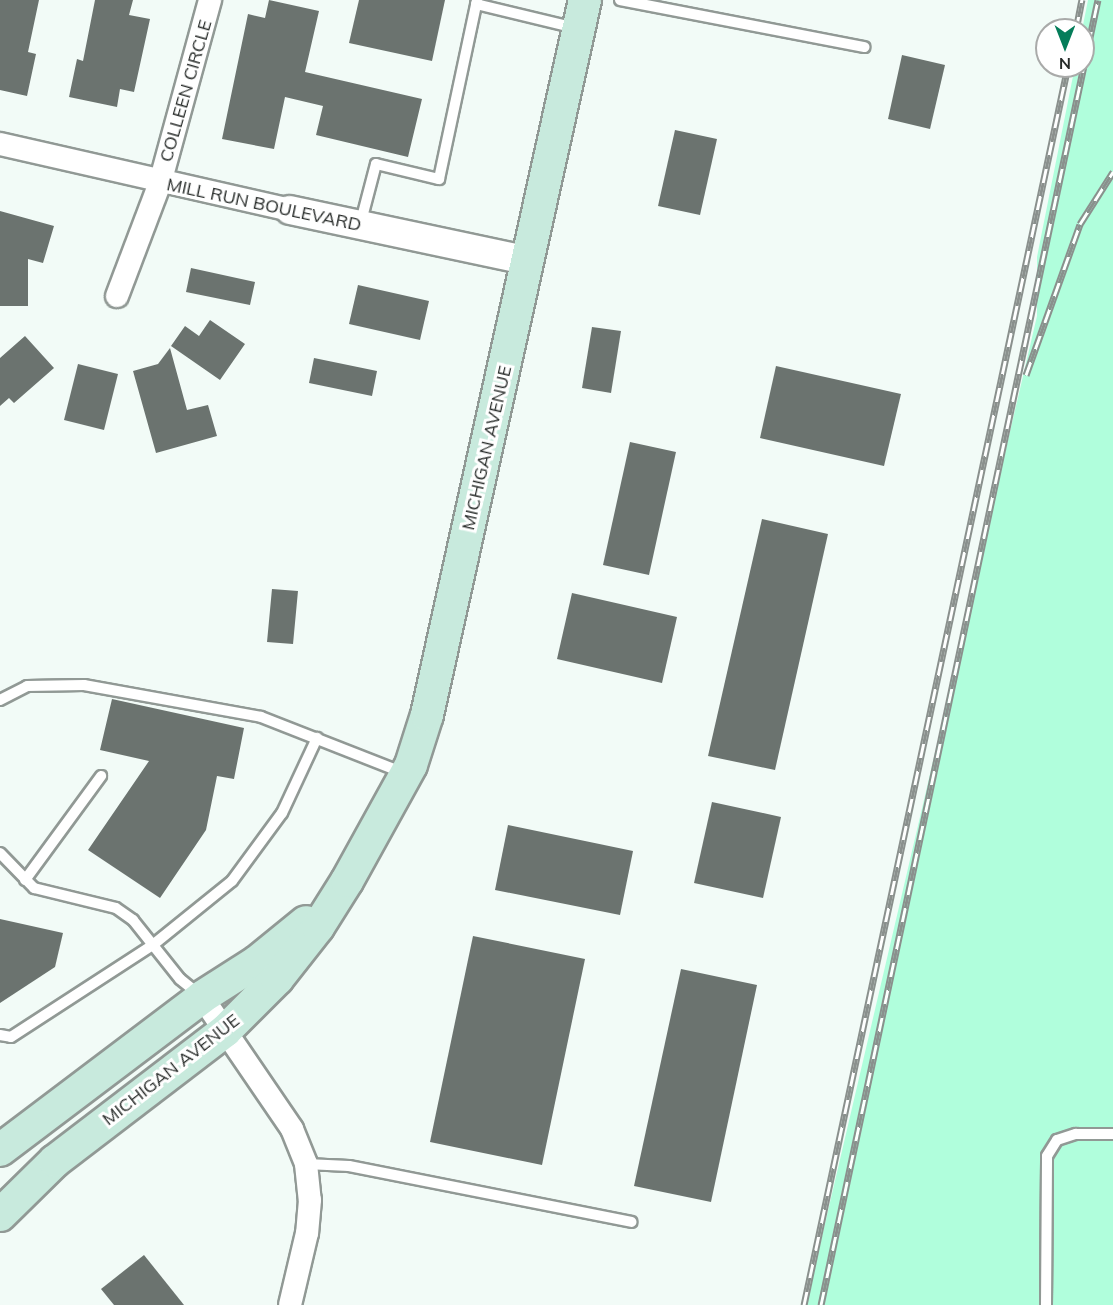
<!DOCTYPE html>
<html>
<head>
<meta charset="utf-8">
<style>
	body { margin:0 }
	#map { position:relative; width:1113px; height:1305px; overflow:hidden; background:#f2fbf7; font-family:Mulish,sans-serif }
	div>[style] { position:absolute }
	.green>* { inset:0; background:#b0fedc }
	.building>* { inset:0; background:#6b736f }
	.roads { filter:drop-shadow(2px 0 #919995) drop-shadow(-2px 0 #919995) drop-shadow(0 2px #919995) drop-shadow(0 -2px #919995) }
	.service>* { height:10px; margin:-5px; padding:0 5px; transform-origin:5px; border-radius:5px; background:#fff }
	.minor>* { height:22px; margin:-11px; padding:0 11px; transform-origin:11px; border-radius:11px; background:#fff }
	.tertiary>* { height:28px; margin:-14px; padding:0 14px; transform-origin:14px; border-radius:14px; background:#fff }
	.secondary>* { height:32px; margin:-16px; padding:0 16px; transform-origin:16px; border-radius:16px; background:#c8eadd }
	.rail>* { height:7px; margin-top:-3.5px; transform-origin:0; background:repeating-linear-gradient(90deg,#fff 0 14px,#8a908d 0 28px); box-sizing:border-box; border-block:2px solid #8a908d }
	span { translate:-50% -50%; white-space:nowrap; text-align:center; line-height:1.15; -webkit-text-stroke:6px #fff; paint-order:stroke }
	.street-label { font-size:18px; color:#272b29 }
	.north { position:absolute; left:1035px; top:18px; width:60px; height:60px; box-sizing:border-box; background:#fff; border:2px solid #a9aaa9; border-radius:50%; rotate:180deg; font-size:16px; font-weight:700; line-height:24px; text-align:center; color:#272b29 }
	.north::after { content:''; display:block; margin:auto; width:21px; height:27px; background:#057d5a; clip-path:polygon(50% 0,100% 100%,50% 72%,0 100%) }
</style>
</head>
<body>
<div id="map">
	<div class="green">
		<div style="clip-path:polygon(1088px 0,1113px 0,1113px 1305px,806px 1305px,1037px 316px,1037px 257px,1075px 66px,1083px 66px,1082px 30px)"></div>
	</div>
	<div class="building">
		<div style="clip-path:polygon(0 0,39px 0,28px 52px,36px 54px,27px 96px,0 90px)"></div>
		<div style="clip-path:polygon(95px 0,133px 0,129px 15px,150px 19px,134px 92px,120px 89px,117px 107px,69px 97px,77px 59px,83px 61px)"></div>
		<div style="clip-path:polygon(269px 0,319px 11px,305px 72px,422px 99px,408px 157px,316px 135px,323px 106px,285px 97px,274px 149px,222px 139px,248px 14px,265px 18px)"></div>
		<div style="clip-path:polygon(359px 0,445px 0,432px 61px,349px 43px)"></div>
		<div style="clip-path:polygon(902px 55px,945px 65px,930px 129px,888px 119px)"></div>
		<div style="clip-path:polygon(675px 130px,717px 139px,700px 215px,658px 206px)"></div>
		<div style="clip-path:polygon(0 211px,54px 226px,43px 263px,28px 259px,28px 306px,0 306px)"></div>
		<div style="clip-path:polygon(191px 268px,255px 282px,250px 305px,186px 292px)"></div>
		<div style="clip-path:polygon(358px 285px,429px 301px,420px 340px,349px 324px)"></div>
		<div style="clip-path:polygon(210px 320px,245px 344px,220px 380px,171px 346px,185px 326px,199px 336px)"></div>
		<div style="clip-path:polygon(592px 327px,621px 331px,611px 393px,582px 388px)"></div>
		<div style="clip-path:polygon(25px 336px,54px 368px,14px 403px,9px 398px,0 406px,0 358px)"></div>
		<div style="clip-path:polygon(170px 348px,187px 410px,208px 405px,217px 436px,156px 453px,133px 371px,158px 364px)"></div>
		<div style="clip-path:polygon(314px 358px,377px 371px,372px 396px,309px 383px)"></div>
		<div style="clip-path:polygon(78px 364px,118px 374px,104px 430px,64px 420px)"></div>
		<div style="clip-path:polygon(776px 366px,901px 394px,884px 466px,760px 438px)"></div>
		<div style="clip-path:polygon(630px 442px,676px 452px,649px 575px,603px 565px)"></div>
		<div style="clip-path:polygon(762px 519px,828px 534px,775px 770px,708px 756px)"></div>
		<div style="clip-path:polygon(272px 589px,298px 591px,293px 644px,267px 642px)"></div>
		<div style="clip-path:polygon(572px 593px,677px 617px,662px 683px,557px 659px)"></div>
		<div style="clip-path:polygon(112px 699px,244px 728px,234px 779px,217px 776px,206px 830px,160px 898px,88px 850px,149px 761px,100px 750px)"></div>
		<div style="clip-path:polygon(712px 802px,781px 817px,763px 898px,694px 883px)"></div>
		<div style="clip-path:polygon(508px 825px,633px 851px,620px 915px,495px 890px)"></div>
		<div style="clip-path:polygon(0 919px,63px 933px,55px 967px,0 1003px)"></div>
		<div style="clip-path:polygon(473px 936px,585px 959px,542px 1165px,430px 1142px)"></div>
		<div style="clip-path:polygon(681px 969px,757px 985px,711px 1202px,634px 1186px)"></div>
		<div style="clip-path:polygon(144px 1255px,184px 1305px,114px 1305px,101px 1289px)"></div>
	</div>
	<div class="roads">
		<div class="service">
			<div style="left:620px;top:0;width:249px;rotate:10.9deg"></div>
			<div style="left:476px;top:4px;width:102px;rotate:13.6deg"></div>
			<div style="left:360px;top:225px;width:63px;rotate:-75.3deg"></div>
			<div style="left:376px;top:164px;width:65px;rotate:13.4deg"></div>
			<div style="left:439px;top:179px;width:183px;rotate:-78deg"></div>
			<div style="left:0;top:700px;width:30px;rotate:-27deg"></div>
			<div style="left:27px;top:686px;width:57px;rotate:-1deg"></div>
			<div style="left:84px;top:685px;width:180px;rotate:10.2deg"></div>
			<div style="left:261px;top:717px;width:154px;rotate:21.4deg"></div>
			<div style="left:0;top:853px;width:49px;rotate:45.8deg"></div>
			<div style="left:34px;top:888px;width:84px;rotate:13.7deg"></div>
			<div style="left:116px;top:908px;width:21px;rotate:35deg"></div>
			<div style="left:133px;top:920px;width:75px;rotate:51.5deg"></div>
			<div style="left:180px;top:979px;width:26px;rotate:39deg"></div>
			<div style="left:25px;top:880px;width:129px;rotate:-53.8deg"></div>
			<div style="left:0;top:1035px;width:11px;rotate:10deg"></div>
			<div style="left:11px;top:1037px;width:171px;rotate:-33deg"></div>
			<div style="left:154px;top:944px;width:100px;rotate:-38.9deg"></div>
			<div style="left:232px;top:881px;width:84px;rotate:-53.7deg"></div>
			<div style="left:282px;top:813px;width:83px;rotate:-65deg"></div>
			<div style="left:306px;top:1164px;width:43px;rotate:2.7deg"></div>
			<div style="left:349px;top:1166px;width:288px;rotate:11.2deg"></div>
			<div style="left:1046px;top:1305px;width:149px;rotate:-89.6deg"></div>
			<div style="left:1047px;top:1156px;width:19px;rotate:-58deg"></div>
			<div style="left:1057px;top:1140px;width:20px;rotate:-18deg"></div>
			<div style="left:1076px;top:1134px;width:37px"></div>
		</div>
		<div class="minor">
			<div style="left:0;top:144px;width:297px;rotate:12.8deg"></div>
			<div style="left:117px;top:296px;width:121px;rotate:-69.2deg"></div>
			<div style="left:160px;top:183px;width:190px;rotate:-74.7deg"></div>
			<div style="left:202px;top:997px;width:160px;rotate:55.7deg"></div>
			<div style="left:292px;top:1129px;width:38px;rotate:68deg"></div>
			<div style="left:306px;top:1164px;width:36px;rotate:84deg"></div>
			<div style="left:310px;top:1200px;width:33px;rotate:95deg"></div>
			<div style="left:307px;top:1233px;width:74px;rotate:103.3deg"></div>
		</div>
		<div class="tertiary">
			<div style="left:290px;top:210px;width:244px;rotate:12deg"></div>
		</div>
		<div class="secondary">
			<div style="left:0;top:1150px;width:253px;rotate:-37.1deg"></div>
			<div style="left:202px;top:997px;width:65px;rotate:-32.5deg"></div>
			<div style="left:257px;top:962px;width:63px;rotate:-39.2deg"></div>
			<div style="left:0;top:1215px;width:77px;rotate:-44.5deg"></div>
			<div style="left:55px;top:1161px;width:214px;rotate:-37.4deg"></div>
			<div style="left:225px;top:1031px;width:74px;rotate:-45deg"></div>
			<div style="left:277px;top:979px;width:66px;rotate:-51.7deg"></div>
			<div style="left:318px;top:927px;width:54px;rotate:-57.8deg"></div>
			<div style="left:347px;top:881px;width:132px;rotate:-61.1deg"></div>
			<div style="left:411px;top:765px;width:52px;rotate:-72.3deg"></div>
			<div style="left:427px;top:715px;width:732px;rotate:-77.54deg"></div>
		</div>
	</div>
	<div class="rail">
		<div style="left:1076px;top:30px;width:31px;rotate:-79deg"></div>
		<div style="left:1026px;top:375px;width:160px;rotate:-70.3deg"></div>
		<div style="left:1080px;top:224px;width:62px;rotate:-57.6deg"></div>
		<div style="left:804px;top:1305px;width:1267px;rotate:-77.97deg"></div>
		<div style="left:821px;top:1305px;width:1334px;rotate:-78.02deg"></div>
	</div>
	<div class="street-label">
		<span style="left:186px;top:91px;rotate:-74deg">COLLEEN CIRCLE</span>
		<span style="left:264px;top:205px;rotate:12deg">MILL RUN BOULEVARD</span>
		<span style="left:487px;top:448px;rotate:-77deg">MICHIGAN AVENUE</span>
		<span style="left:171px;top:1070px;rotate:-38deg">MICHIGAN AVENUE</span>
	</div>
	<div class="north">N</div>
</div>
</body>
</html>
